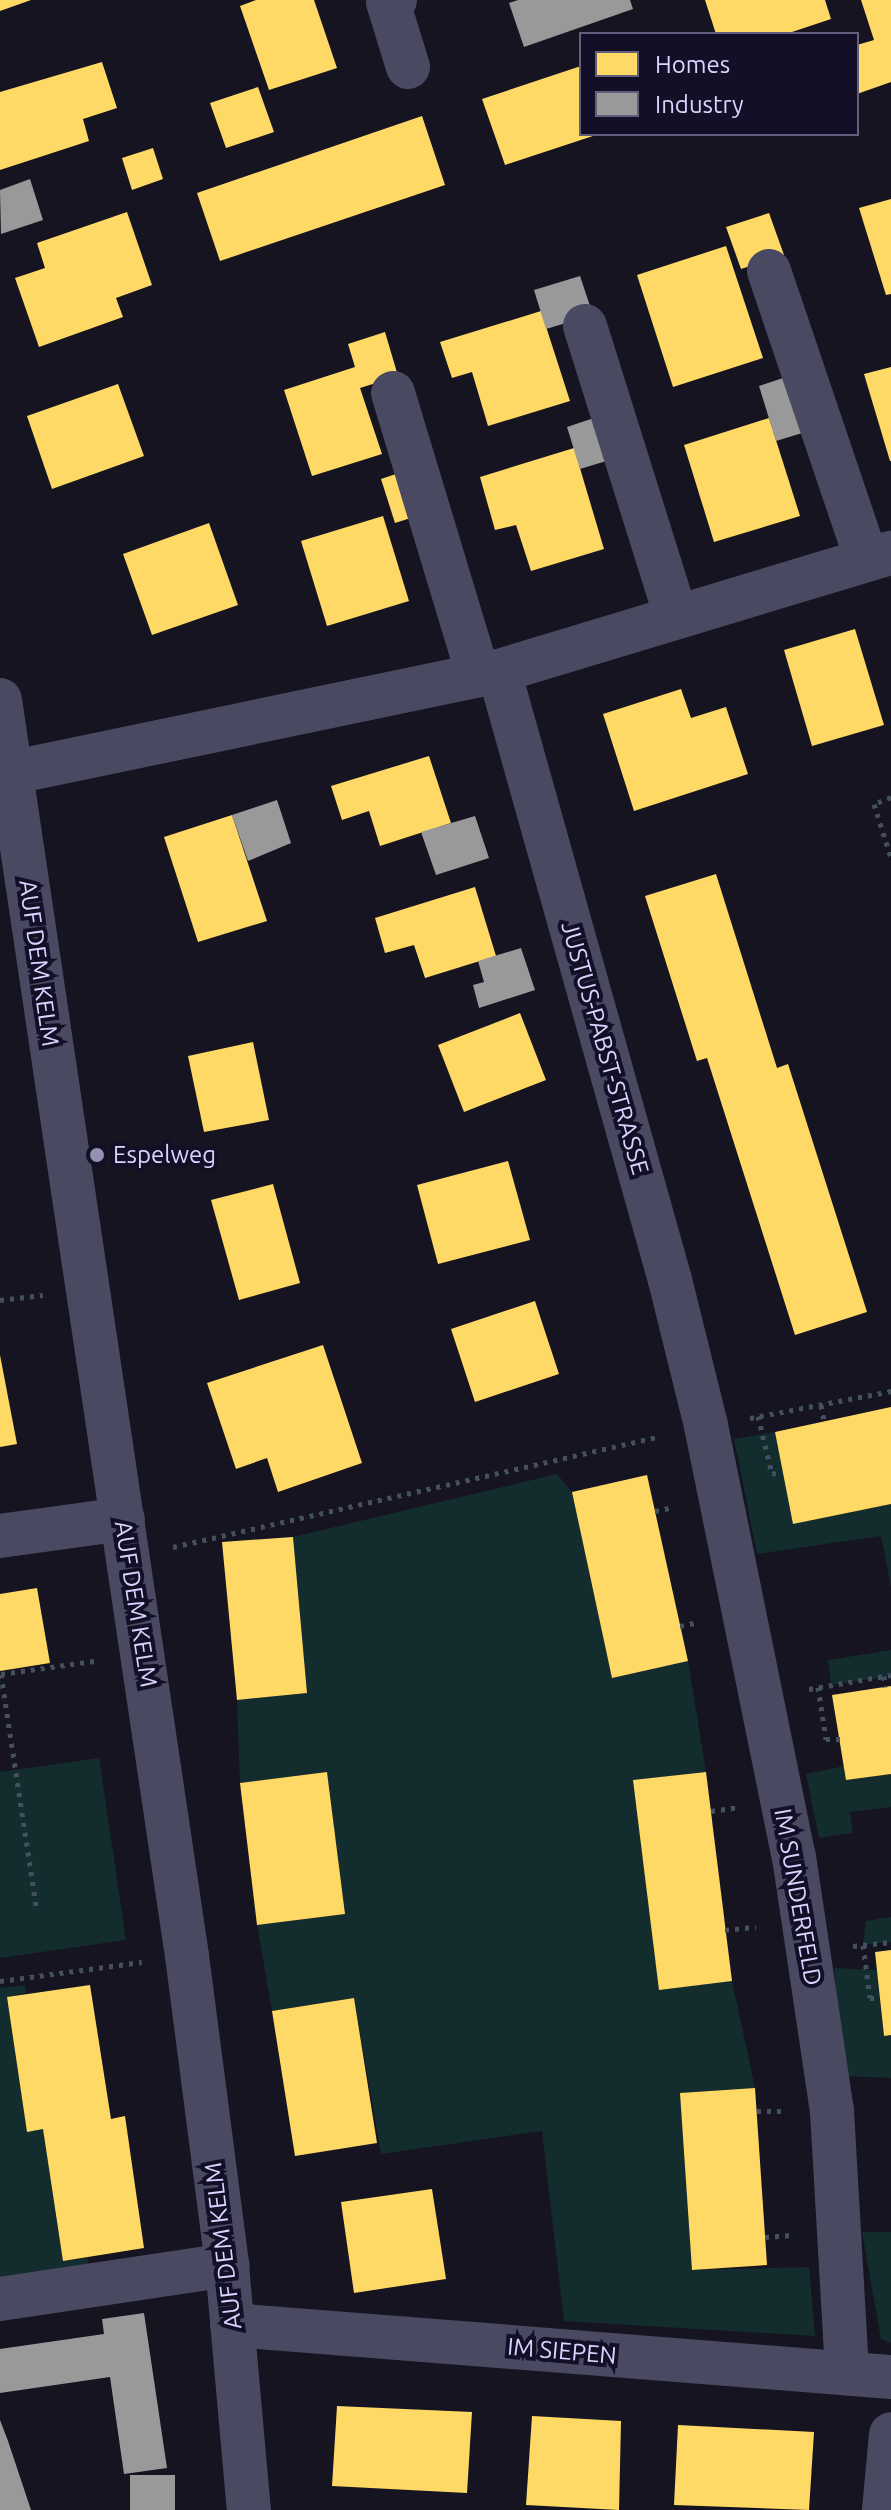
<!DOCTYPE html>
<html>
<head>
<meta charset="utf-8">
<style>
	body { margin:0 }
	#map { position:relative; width:891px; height:2510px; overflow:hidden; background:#161421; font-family:Ubuntu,sans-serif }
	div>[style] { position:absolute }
	.green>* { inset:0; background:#132c2d }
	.homes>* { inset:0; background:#ffd966 }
	.industry>* { inset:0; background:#999 }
	.path>* { height:5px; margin-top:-2.5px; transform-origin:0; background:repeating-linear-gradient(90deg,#44505f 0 4px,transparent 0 10px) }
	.minor>* { height:44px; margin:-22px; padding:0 22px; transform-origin:22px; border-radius:22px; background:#4a4962 }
	.dots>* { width:22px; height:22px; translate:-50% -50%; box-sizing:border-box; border:4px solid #130f26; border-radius:50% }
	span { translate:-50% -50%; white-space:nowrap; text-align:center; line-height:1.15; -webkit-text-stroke:8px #130f26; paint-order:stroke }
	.street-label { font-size:24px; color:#d9d4ff }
	.poi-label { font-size:24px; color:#d9d4ff }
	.left { translate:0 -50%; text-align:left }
	.legend { position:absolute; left:579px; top:32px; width:280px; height:104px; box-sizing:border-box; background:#130f26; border:2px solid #625e7d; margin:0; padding:10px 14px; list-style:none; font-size:24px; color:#d9d4ff }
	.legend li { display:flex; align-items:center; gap:16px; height:40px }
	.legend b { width:40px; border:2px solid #625e7d }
</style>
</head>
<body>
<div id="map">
	<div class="green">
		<div style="clip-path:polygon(775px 1432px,794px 1524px,891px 1504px,891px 1587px,881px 1536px,757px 1554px,734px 1439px)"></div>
		<div style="clip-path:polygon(557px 1474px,572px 1492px,612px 1677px,688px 1661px,706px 1772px,634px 1780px,660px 1989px,732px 1981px,755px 2088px,681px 2093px,692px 2270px,809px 2267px,815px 2336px,564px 2321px,542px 2131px,381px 2154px,354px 1998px,272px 2011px,257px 1925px,345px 1914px,327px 1772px,240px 1783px,237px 1700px,307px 1693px,293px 1537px)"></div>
		<div style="clip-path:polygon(891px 1650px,891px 1676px,831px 1685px,828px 1660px)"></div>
		<div style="clip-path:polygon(99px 1758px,126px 1940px,0 1958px,0 1772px)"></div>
		<div style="clip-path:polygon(844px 1766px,846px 1780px,891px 1774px,891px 1807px,850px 1812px,853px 1833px,819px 1838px,806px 1774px)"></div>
		<div style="clip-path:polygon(891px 1917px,891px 1942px,863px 1945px,866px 1921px)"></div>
		<div style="clip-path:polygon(834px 1968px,877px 1970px,883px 2035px,891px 2035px,891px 2078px,843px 2076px)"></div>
		<div style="clip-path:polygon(25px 1985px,26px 1993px,7px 1998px,27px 2131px,43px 2129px,63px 2261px,88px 2258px,90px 2278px,0 2289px,0 1988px)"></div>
		<div style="clip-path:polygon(862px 2232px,891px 2232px,891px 2343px,881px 2339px)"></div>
	</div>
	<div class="homes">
		<div style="clip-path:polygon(0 0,31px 0,0 11px)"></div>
		<div style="clip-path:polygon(256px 0,314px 0,337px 68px,269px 90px,240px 6px)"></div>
		<div style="clip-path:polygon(705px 0,825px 0,831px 19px,786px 34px,716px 34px)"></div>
		<div style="clip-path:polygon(861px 0,891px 0,891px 82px,857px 94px,857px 45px,874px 40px)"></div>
		<div style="clip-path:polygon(102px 62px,117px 108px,83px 119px,89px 141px,0 170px,0 92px)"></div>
		<div style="clip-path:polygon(581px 66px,581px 134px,596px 135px,505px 165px,482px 99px)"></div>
		<div style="clip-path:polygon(258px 87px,274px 132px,226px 148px,210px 103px)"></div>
		<div style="clip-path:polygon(422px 116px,445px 185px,220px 261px,197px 193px)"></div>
		<div style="clip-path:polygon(153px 148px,163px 179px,132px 190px,122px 158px)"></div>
		<div style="clip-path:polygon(891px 199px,891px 294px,886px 295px,859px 208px)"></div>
		<div style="clip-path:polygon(127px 212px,152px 285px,116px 298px,123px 317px,39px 347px,15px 278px,45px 268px,37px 243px)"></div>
		<div style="clip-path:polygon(769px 213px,784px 255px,741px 269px,726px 227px)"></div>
		<div style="clip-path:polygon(726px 246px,763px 358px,673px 387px,637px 275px)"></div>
		<div style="clip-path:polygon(541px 311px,570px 401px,488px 426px,472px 372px,452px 378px,440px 342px)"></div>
		<div style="clip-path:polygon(385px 332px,398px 376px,360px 388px,382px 454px,312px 476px,284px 390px,355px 367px,348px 344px)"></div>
		<div style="clip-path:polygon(891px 367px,891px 461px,890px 461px,864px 374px)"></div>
		<div style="clip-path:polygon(118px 384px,144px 456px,52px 489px,27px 416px)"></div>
		<div style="clip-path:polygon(769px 418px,800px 516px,714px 542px,684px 445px)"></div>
		<div style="clip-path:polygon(574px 448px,604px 549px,531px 571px,516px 525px,495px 530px,480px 477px)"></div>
		<div style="clip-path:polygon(405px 471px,420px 515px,395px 523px,381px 479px)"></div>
		<div style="clip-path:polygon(383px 516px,409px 601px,327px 626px,301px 541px)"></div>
		<div style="clip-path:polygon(209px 523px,238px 605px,152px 635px,123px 554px)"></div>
		<div style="clip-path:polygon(855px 629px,884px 725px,812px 746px,784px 650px)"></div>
		<div style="clip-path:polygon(681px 689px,691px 718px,726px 707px,748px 774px,634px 811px,603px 714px)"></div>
		<div style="clip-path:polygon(429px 756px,451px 823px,380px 846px,369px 811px,342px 820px,331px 786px)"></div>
		<div style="clip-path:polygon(232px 815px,267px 921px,198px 942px,164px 837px)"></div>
		<div style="clip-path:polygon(716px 874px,777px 1068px,788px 1064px,867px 1312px,795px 1335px,707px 1058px,697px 1061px,645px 896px)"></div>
		<div style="clip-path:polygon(475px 887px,496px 956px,425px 978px,414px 945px,385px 953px,375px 918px)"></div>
		<div style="clip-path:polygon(520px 1013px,546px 1080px,464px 1112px,438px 1045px)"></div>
		<div style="clip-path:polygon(253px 1042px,269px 1120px,204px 1132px,188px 1056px)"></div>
		<div style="clip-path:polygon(508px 1161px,530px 1240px,438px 1264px,417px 1185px)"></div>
		<div style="clip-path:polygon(273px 1184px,300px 1283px,239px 1300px,211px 1200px)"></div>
		<div style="clip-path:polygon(535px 1301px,559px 1374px,475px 1402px,451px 1329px)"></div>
		<div style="clip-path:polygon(323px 1345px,362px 1463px,278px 1492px,267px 1458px,236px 1469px,207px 1383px)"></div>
		<div style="clip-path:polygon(0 1355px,17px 1444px,0 1447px)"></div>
		<div style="clip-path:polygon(891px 1407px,891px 1504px,793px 1524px,775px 1432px)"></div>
		<div style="clip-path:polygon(647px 1475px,688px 1661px,612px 1678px,572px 1492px)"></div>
		<div style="clip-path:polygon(293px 1537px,307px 1693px,237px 1700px,222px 1542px)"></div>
		<div style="clip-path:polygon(37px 1588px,50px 1663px,0 1671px,0 1594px)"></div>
		<div style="clip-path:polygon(891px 1686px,891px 1774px,846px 1780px,832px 1695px)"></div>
		<div style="clip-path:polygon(327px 1772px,345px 1914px,257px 1925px,240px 1783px)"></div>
		<div style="clip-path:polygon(706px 1772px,732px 1981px,659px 1990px,633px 1780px)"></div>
		<div style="clip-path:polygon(891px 1950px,891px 2035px,884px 2036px,875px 1952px)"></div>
		<div style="clip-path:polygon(90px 1985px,111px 2119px,125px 2116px,144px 2248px,63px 2261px,43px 2129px,27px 2132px,7px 1997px)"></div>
		<div style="clip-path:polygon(354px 1998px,377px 2143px,295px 2156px,272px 2011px)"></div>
		<div style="clip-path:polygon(755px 2088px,767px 2265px,692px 2270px,680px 2093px)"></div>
		<div style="clip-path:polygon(432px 2189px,446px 2279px,354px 2293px,341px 2202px)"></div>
		<div style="clip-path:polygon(337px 2406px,472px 2412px,467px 2493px,332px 2486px)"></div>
		<div style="clip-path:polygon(532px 2416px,621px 2421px,619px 2510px,526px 2505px)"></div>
		<div style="clip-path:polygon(678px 2425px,814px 2432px,809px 2510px,674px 2505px)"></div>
	</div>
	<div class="industry">
		<div style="clip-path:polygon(518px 0,630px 0,633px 9px,524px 47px,509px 3px)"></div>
		<div style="clip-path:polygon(30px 179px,43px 220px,1px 234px,0 190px)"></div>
		<div style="clip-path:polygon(580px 276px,593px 315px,546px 329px,534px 290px)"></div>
		<div style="clip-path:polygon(795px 374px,812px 430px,776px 441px,759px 386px)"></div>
		<div style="clip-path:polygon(600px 416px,613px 459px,580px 469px,567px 427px)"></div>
		<div style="clip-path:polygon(277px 800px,291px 843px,248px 861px,232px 815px)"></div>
		<div style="clip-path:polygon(475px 816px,489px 858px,436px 875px,421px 832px)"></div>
		<div style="clip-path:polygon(521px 948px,535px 990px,479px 1008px,473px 985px,484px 982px,478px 961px)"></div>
		<div style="clip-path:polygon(144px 2313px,167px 2468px,124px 2474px,110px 2377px,0 2393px,0 2349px,104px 2334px,102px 2319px)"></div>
		<div style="clip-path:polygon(0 2420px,8px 2441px,31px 2510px,0 2510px)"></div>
		<div style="clip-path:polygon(130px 2475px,175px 2475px,175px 2510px,130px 2510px)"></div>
	</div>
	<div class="path">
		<div style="left:891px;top:797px;width:18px;rotate:158deg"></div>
		<div style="left:874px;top:804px;width:57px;rotate:72.5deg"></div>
		<div style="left:0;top:1300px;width:43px;rotate:-6.6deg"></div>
		<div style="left:821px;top:1405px;width:16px;rotate:79deg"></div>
		<div style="left:758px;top:1416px;width:60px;rotate:76.4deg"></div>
		<div style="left:772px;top:1474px;width:10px;rotate:-17deg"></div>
		<div style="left:750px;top:1418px;width:144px;rotate:-10.8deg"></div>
		<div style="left:655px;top:1511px;width:19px;rotate:-12deg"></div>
		<div style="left:173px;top:1547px;width:497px;rotate:-12.8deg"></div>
		<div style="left:680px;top:1626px;width:19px;rotate:-12deg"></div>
		<div style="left:1px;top:1674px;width:235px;rotate:81.4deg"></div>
		<div style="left:1px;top:1674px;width:94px;rotate:-8deg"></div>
		<div style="left:884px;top:1676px;width:11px;rotate:85deg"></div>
		<div style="left:818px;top:1687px;width:53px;rotate:81.3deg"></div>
		<div style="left:826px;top:1739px;width:14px"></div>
		<div style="left:809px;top:1689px;width:83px;rotate:-9.7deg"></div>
		<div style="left:711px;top:1811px;width:27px;rotate:-8deg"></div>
		<div style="left:725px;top:1930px;width:31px;rotate:-6deg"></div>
		<div style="left:863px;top:1945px;width:53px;rotate:82.5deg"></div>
		<div style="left:870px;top:1998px;width:9px"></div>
		<div style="left:853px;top:1946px;width:38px;rotate:-6deg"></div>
		<div style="left:0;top:1981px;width:143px;rotate:-7.6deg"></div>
		<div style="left:757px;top:2111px;width:27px"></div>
		<div style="left:765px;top:2237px;width:27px;rotate:-4deg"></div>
	</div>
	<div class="minor">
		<div style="left:395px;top:0;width:7px;rotate:164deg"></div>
		<div style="left:388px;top:2px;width:68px;rotate:72.9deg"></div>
		<div style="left:769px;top:271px;width:305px;rotate:71.3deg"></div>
		<div style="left:585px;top:326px;width:304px;rotate:72.6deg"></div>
		<div style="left:393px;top:393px;width:294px;rotate:73.2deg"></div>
		<div style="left:499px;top:671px;width:633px;rotate:74.32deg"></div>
		<div style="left:670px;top:1280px;width:150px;rotate:76.1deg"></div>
		<div style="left:706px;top:1426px;width:440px;rotate:78.5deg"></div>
		<div style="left:794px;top:1857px;width:257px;rotate:81.5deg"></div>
		<div style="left:832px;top:2111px;width:263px;rotate:86.7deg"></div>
		<div style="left:0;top:700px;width:1270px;rotate:81.53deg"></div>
		<div style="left:187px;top:1956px;width:312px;rotate:82.6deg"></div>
		<div style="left:227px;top:2265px;width:246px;rotate:84.9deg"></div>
		<div style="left:0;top:775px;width:510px;rotate:-11.77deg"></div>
		<div style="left:499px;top:671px;width:409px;rotate:-16.8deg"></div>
		<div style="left:0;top:1536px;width:124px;rotate:-7.9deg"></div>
		<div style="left:0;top:2299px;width:230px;rotate:-8.5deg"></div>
		<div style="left:232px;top:2325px;width:661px;rotate:4.51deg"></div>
		<div style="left:884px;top:2510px;width:76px;rotate:-84.7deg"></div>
	</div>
	<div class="dots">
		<div style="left:97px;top:1155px;background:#9591b1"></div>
	</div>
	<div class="street-label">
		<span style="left:39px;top:963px;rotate:82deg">AUF DEM KELM</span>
		<span style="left:605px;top:1048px;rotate:74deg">JUSTUS-PABST-STRASSE</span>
		<span style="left:136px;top:1604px;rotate:81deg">AUF DEM KELM</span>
		<span style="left:798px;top:1897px;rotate:80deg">IM SUNDERFELD</span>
		<span style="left:223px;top:2246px;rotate:-97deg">AUF DEM KELM</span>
		<span style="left:562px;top:2351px;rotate:5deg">IM SIEPEN</span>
	</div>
	<div class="poi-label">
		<span class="left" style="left:113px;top:1155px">Espelweg</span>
	</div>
	<ul class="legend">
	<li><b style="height:22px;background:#ffd966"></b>Homes</li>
	<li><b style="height:22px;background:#999"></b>Industry</li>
	</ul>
</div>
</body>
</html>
